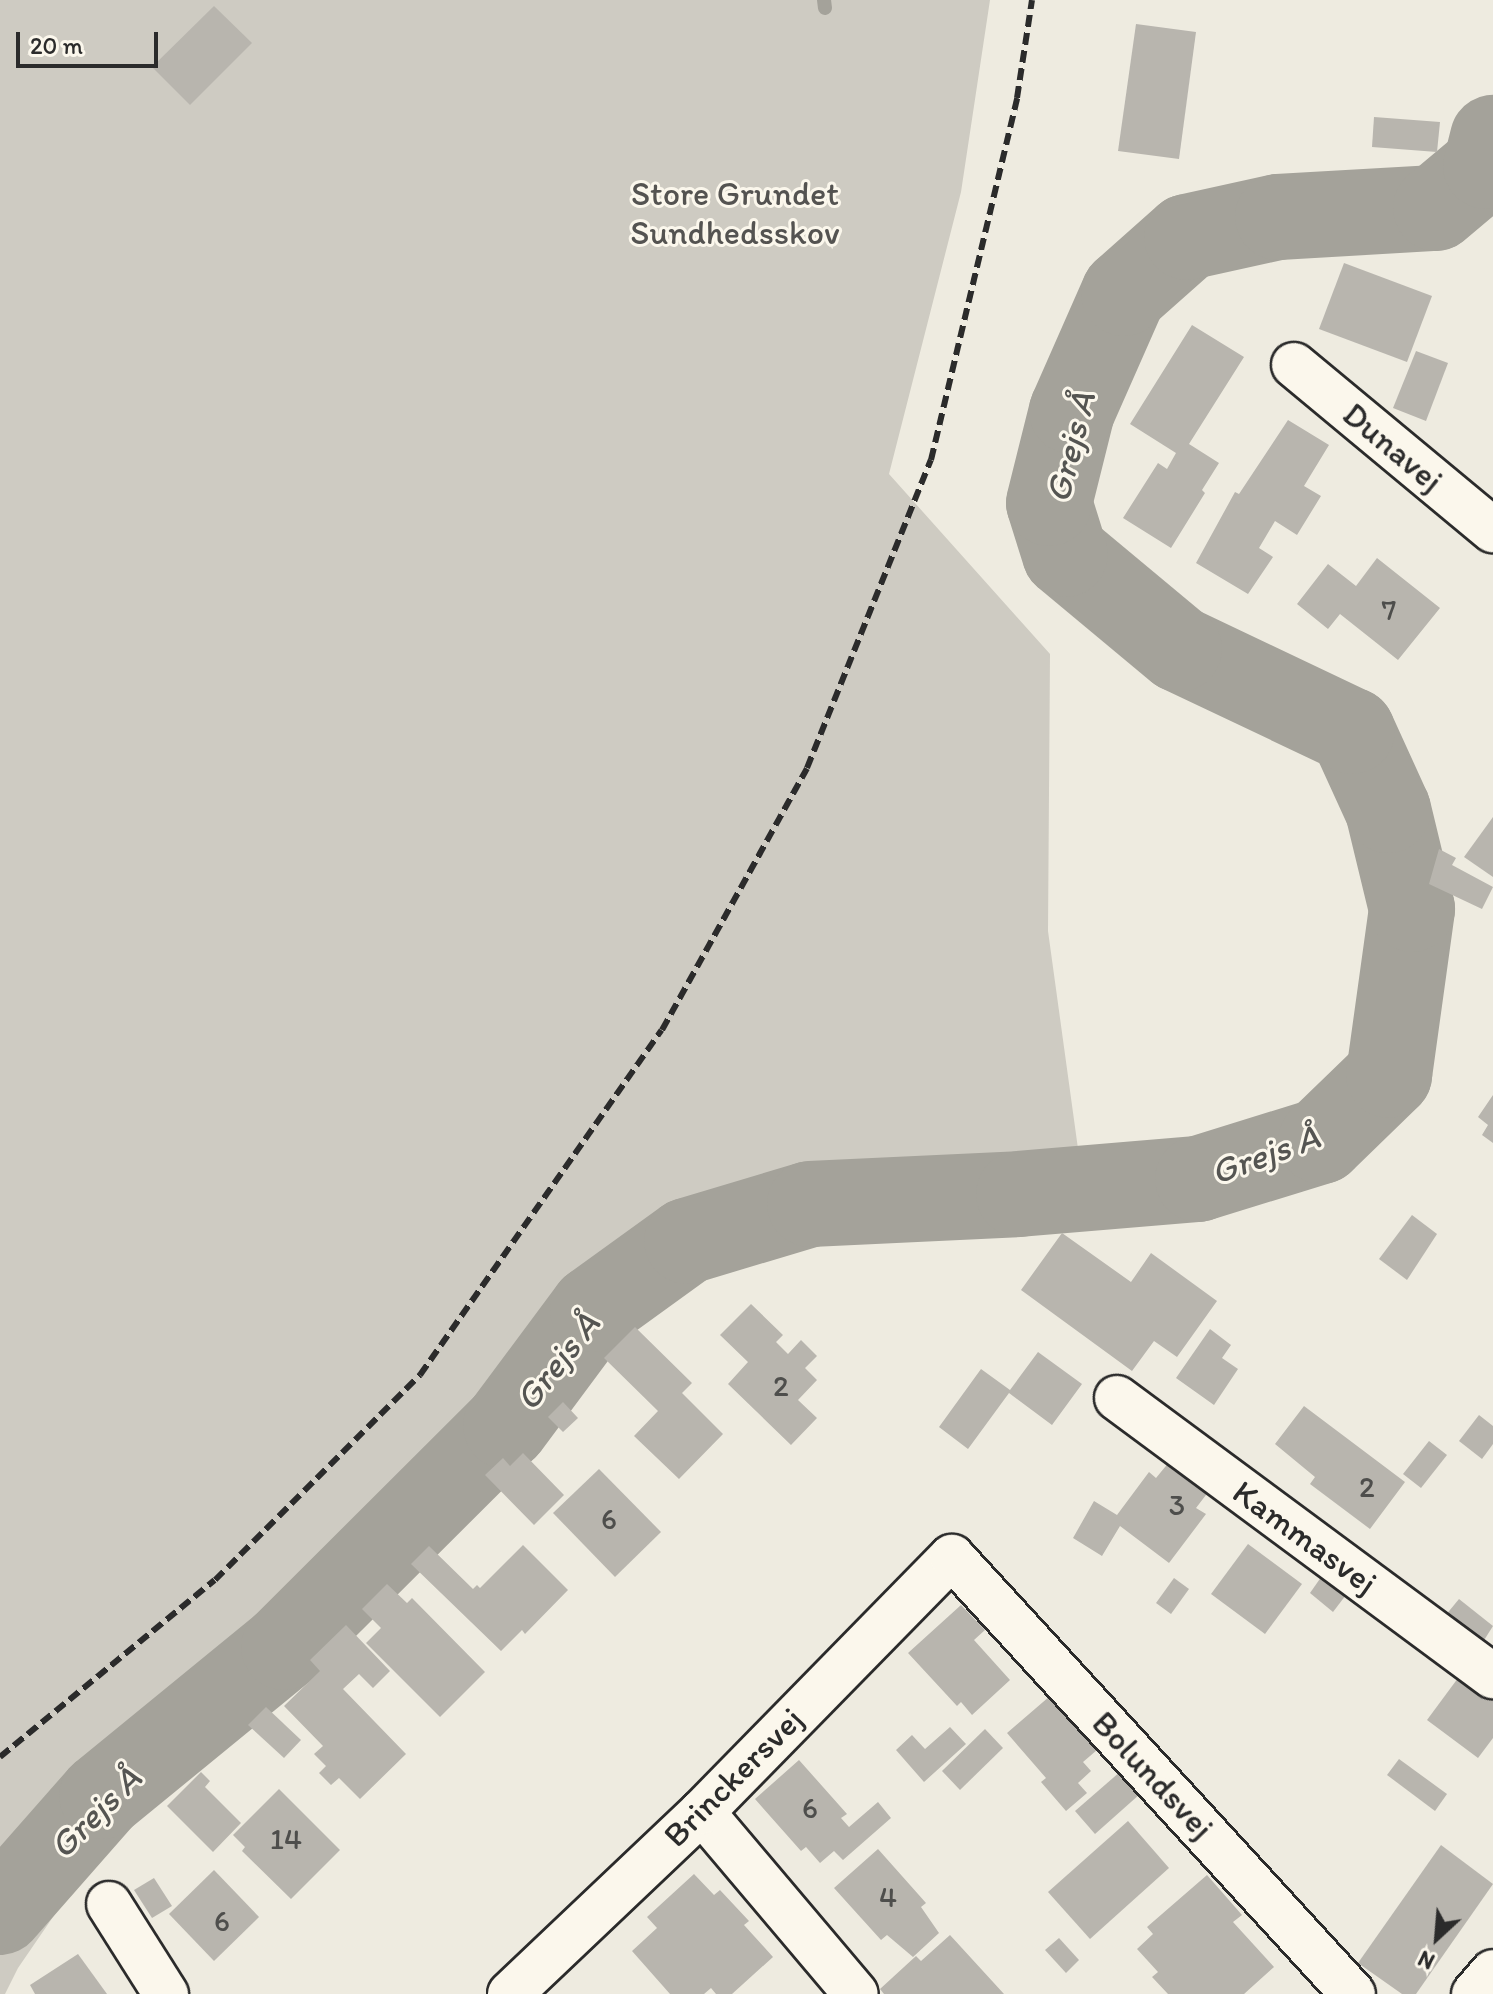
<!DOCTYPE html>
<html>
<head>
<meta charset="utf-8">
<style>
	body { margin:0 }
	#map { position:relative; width:1493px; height:1994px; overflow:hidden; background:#eeebe0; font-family:Itim,sans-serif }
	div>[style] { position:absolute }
	.green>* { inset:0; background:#cecbc2 }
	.stream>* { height:14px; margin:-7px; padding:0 7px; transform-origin:7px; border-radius:7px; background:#a4a29a }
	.river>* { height:86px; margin:-43px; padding:0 43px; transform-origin:43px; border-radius:43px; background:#a4a29a }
	.building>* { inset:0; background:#b8b5ae }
	.roads { filter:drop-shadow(2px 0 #2b2b2b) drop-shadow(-2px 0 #2b2b2b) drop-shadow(0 2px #2b2b2b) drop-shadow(0 -2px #2b2b2b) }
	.minor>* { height:44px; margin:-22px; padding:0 22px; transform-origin:22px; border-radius:22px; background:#fbf7ec }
	.tertiary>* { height:44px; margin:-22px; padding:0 22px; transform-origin:22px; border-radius:22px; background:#fbf7ec }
	.rail>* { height:6px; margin-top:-3px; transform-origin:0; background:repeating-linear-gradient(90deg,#2b2b2b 0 12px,transparent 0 18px) }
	span { translate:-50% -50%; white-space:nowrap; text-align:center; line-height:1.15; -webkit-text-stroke:6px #fbf7ec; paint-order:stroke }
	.number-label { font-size:30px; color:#4e4e4c }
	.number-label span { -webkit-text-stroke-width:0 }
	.park-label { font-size:34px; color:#545351 }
	.street-label { font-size:34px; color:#2b2b2b }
	.water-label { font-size:36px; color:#555552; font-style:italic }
	.north { position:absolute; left:1397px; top:1898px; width:80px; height:80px; -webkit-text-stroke:6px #fbf7ec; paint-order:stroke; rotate:206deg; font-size:22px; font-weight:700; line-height:32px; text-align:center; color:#2b2b2b }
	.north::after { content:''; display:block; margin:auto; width:28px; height:36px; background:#2b2b2b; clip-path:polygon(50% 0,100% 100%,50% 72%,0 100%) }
	.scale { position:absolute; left:16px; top:32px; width:142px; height:36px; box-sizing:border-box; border:4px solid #2b2b2b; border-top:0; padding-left:10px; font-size:24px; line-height:28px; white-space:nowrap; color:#2b2b2b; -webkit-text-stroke:6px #fbf7ec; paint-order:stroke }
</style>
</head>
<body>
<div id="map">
	<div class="green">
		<div style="clip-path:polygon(0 0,990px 0,961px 192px,889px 474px,1050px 654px,1048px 931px,1087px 1214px,745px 1242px,645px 1293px,524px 1438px,125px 1812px,18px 1968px,5px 1994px,0 1994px)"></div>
	</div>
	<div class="stream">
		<div style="left:824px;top:0;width:8px;rotate:83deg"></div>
	</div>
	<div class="river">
		<div style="left:0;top:1912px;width:154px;rotate:-48.7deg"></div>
		<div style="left:102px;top:1796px;width:235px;rotate:-39.3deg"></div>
		<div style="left:284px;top:1647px;width:313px;rotate:-44.9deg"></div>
		<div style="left:506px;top:1426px;width:146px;rotate:-53.4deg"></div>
		<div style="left:593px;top:1309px;width:116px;rotate:-35.9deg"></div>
		<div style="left:687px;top:1241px;width:128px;rotate:-16.7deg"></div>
		<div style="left:810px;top:1204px;width:209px;rotate:-2.7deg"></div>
		<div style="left:1019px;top:1194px;width:180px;rotate:-4.8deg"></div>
		<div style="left:1198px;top:1179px;width:129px;rotate:-17.2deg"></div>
		<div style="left:1321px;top:1141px;width:95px;rotate:-44.1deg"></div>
		<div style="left:1389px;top:1075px;width:168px;rotate:-82.1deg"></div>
		<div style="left:1412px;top:909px;width:102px;rotate:-103.6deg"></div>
		<div style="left:1388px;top:810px;width:87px;rotate:-114.5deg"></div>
		<div style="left:1352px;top:731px;width:191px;rotate:-154.6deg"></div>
		<div style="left:1179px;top:649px;width:148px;rotate:-140.2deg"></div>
		<div style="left:1065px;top:554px;width:53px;rotate:-107.4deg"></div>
		<div style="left:1049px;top:503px;width:95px;rotate:-76deg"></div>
		<div style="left:1072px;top:411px;width:129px;rotate:-66.2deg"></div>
		<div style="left:1124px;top:293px;width:84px;rotate:-41.6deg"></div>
		<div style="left:1187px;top:237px;width:93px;rotate:-12.4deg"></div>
		<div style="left:1278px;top:217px;width:158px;rotate:-3.3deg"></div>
		<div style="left:1436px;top:208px;width:65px;rotate:-40deg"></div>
		<div style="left:1486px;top:166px;width:29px;rotate:-76deg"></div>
	</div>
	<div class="building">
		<div style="clip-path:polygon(214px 6px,252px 43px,190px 105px,152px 67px)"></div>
		<div style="clip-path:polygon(1136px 24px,1196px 32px,1179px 159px,1118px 151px)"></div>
		<div style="clip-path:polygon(1374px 117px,1440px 122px,1437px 152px,1372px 147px)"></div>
		<div style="clip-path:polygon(1344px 263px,1432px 296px,1407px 362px,1319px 329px)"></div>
		<div style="clip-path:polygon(1192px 325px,1244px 357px,1189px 444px,1219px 463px,1202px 490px,1205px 493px,1171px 548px,1123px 518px,1158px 463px,1167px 469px,1176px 453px,1130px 424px)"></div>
		<div style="clip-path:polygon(1416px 351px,1448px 363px,1426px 421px,1393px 408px)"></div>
		<div style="clip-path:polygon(1288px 420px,1329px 445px,1304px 486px,1321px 496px,1297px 535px,1275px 521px,1259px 548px,1273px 557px,1248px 594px,1196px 563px,1235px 492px,1239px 494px)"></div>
		<div style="clip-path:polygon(1377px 558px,1440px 608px,1398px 660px,1340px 614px,1328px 629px,1297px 604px,1328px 564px,1356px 586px)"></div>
		<div style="clip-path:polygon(1493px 817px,1493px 877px,1464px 857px)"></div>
		<div style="clip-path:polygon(1439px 849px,1456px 858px,1452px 865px,1493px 887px,1482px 909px,1429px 884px)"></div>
		<div style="clip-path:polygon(1493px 1095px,1493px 1143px,1482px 1135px,1488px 1125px,1478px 1117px)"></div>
		<div style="clip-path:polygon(1412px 1215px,1437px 1234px,1407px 1280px,1379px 1259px)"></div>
		<div style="clip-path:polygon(1062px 1233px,1131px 1282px,1151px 1253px,1217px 1301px,1177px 1357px,1154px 1341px,1132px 1371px,1021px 1290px)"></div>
		<div style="clip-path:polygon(751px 1304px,783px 1335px,776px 1342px,788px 1354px,801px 1340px,817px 1356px,805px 1368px,817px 1380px,798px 1400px,817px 1418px,791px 1445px,728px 1384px,748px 1362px,720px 1335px)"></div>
		<div style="clip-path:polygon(635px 1327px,692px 1383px,682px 1393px,723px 1434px,679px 1479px,634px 1436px,658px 1411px,604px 1358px)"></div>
		<div style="clip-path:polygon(1210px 1329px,1231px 1345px,1222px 1358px,1238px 1369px,1214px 1405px,1176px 1378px)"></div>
		<div style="clip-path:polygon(1038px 1352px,1082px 1384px,1052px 1425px,1009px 1393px,968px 1449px,939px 1427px,981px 1369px,1010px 1390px)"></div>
		<div style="clip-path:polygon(563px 1402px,578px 1418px,563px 1432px,548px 1417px)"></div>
		<div style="clip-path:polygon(1304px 1406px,1405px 1482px,1370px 1529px,1310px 1484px,1315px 1477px,1275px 1444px)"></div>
		<div style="clip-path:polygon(1479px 1415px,1493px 1426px,1493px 1444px,1482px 1459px,1459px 1441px)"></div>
		<div style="clip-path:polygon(1429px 1441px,1447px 1455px,1421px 1488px,1403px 1474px)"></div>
		<div style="clip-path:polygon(523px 1453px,564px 1495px,534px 1525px,485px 1475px,503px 1458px,510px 1466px)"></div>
		<div style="clip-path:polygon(1170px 1461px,1209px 1491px,1196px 1508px,1206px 1514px,1169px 1563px,1120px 1526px,1102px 1556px,1073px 1538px,1094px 1501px,1117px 1515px,1149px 1472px,1156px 1478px)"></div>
		<div style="clip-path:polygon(599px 1469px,661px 1532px,615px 1577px,553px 1513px)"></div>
		<div style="clip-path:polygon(1248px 1544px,1302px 1584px,1265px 1634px,1211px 1594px)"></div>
		<div style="clip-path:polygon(523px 1545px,568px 1590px,525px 1634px,522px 1630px,501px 1651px,411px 1564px,429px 1546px,473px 1589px,477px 1585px,480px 1588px)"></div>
		<div style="clip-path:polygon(1324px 1573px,1349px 1591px,1333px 1612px,1310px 1593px)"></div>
		<div style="clip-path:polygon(1174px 1578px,1189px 1589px,1171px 1614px,1156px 1603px)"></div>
		<div style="clip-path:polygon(387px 1584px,407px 1603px,412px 1598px,485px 1672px,440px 1717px,366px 1643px,381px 1628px,362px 1609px)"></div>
		<div style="clip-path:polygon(1459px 1599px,1493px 1626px,1481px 1645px,1445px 1616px)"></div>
		<div style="clip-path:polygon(961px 1605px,985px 1630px,974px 1640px,1010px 1680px,972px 1715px,961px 1702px,957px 1706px,908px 1653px)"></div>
		<div style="clip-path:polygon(346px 1625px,390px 1671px,373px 1688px,359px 1674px,343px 1689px,406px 1754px,360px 1799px,339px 1778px,331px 1785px,319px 1773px,326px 1766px,314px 1754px,323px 1746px,284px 1706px,320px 1671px,310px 1660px)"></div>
		<div style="clip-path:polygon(1461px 1674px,1493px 1697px,1493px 1738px,1478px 1758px,1427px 1720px)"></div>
		<div style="clip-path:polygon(1050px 1696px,1097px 1750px,1083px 1762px,1091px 1771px,1078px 1783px,1087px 1793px,1066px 1811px,1041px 1782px,1046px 1778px,1007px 1733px)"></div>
		<div style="clip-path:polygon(266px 1707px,301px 1740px,284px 1758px,248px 1725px)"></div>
		<div style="clip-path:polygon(950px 1727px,966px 1744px,924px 1782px,896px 1750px,912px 1735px,925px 1749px)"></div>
		<div style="clip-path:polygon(985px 1729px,1003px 1748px,960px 1790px,942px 1771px)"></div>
		<div style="clip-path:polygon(1399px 1759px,1447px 1794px,1435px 1811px,1387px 1775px)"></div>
		<div style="clip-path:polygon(799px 1760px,847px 1814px,841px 1818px,849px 1827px,878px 1802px,891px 1818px,843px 1860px,834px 1851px,820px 1863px,806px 1847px,801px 1851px,755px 1799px)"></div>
		<div style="clip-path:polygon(1121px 1771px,1140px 1794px,1095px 1834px,1075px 1811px)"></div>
		<div style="clip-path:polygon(201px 1772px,210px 1781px,205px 1787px,241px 1823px,213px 1852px,167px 1806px)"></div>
		<div style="clip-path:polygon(279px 1789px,340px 1850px,291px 1899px,242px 1851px,245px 1847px,233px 1835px)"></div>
		<div style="clip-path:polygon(1128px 1821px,1169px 1868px,1090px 1939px,1048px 1892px)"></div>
		<div style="clip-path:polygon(1441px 1845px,1493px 1884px,1416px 1994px,1402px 1994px,1358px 1963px)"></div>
		<div style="clip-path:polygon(878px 1849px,926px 1903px,921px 1907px,939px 1933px,913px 1957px,887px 1935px,881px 1940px,834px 1888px)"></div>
		<div style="clip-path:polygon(214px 1870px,259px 1917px,214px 1961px,169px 1914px)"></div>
		<div style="clip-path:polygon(694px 1874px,714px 1895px,720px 1890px,749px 1921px,744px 1925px,773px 1957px,732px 1994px,716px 1994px,711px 1988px,704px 1994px,670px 1994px,632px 1951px,657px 1928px,647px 1917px)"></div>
		<div style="clip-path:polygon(1207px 1875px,1242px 1915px,1233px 1922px,1274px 1967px,1244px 1994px,1168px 1994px,1152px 1977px,1158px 1972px,1137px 1949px,1153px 1934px,1147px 1927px)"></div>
		<div style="clip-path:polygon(154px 1878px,172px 1906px,152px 1918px,134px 1890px)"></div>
		<div style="clip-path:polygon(950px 1935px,1004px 1994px,884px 1994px,880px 1989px,916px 1956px,921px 1961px)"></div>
		<div style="clip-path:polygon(1059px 1938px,1079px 1960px,1066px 1973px,1045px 1950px)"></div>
		<div style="clip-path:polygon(78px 1954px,107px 1994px,35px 1994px,30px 1985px)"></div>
	</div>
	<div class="roads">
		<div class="minor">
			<div style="left:1294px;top:365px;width:259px;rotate:39.7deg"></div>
			<div style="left:1117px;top:1398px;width:468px;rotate:36.5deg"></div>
			<div style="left:702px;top:1812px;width:238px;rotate:49.8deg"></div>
			<div style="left:109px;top:1904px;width:107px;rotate:57.7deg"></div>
			<div style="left:510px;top:1994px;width:265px;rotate:-43.5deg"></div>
			<div style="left:702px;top:1812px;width:357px;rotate:-45.6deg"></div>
			<div style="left:952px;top:1557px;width:593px;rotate:47.46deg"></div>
		</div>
		<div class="tertiary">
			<div style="left:1474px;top:1994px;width:29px;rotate:-49deg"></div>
		</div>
	</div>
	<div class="rail">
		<div style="left:0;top:1757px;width:278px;rotate:-39.5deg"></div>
		<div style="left:215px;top:1580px;width:290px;rotate:-45deg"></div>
		<div style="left:420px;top:1375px;width:421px;rotate:-55deg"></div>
		<div style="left:662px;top:1030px;width:299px;rotate:-61deg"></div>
		<div style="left:807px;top:768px;width:332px;rotate:-68.1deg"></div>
		<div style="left:931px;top:460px;width:372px;rotate:-76.6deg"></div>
		<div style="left:1017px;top:98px;width:99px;rotate:-81.3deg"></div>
	</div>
	<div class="number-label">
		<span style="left:1389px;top:610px">7</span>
		<span style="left:781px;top:1386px">2</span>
		<span style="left:1367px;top:1487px">2</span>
		<span style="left:1177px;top:1505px">3</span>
		<span style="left:609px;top:1519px">6</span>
		<span style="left:810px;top:1808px">6</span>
		<span style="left:286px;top:1839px">14</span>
		<span style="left:888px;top:1897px">4</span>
		<span style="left:222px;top:1921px">6</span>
	</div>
	<div class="park-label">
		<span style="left:735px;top:213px">Store Grundet<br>Sundhedsskov</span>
	</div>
	<div class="street-label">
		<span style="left:1393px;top:447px;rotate:40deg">Dunavej</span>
		<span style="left:1305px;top:1537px;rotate:36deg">Kammasvej</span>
		<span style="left:1153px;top:1775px;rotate:47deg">Bolundsvej</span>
		<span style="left:733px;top:1777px;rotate:-45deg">Brinckersvej</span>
	</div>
	<div class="water-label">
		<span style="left:1070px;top:447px;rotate:-76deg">Grejs Å</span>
		<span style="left:1265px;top:1154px;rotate:-20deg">Grejs Å</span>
		<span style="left:557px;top:1361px;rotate:-52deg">Grejs Å</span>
		<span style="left:95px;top:1812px;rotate:-45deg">Grejs Å</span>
	</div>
	<div class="north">N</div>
	<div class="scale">20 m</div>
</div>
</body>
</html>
